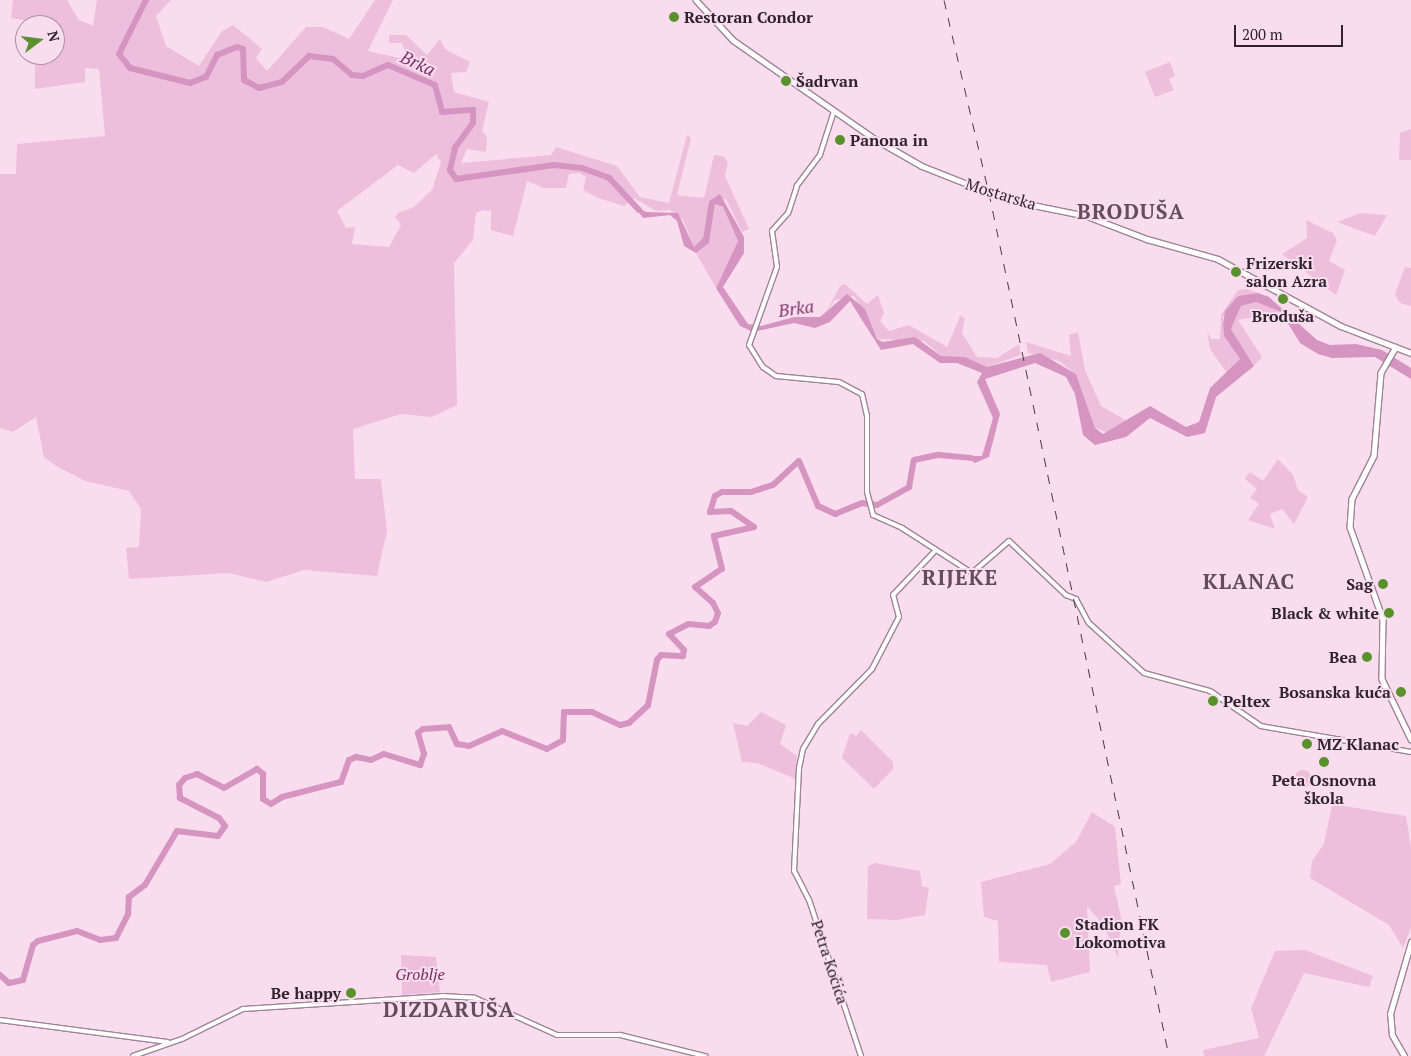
<!DOCTYPE html>
<html>
<head>
<meta charset="utf-8">
<style>
	body { margin:0 }
	#map { position:relative; width:1411px; height:1056px; overflow:hidden; background:#f9ddef; font-family:"PT Serif",serif }
	div>[style] { position:absolute }
	.green>* { inset:0; background:#edbfdd }
	.round { border-radius:50% }
	.water>* { inset:0; background:#d595c0 }
	.river>* { height:6px; margin:-3px; padding:0 3px; transform-origin:3px; border-radius:3px; background:#d595c0 }
	.roads { filter:drop-shadow(1px 0 #9e8495) drop-shadow(-1px 0 #9e8495) drop-shadow(0 1px #9e8495) drop-shadow(0 -1px #9e8495) }
	.tertiary>* { height:4px; margin:-2px; padding:0 2px; transform-origin:2px; border-radius:2px; background:#fff }
	.secondary>* { height:4.5px; margin:-2.25px; padding:0 2.25px; transform-origin:2.25px; border-radius:2.25px; background:#fff }
	.rail>* { height:1px; margin-top:-0.5px; transform-origin:0; background:repeating-linear-gradient(90deg,#473a42 0 9px,transparent 0 18px) }
	.dots>* { width:14px; height:14px; translate:-50% -50%; box-sizing:border-box; border:2px solid #f9ddef; border-radius:50% }
	span { translate:-50% -50%; white-space:nowrap; text-align:center; line-height:1.15; -webkit-text-stroke:4px #f9ddef; paint-order:stroke }
	.poi-label { font-size:16px; color:#2f242b; font-weight:700 }
	.left { translate:0 -50%; text-align:left }
	.right { translate:-100% -50%; text-align:right }
	.street-label { font-size:16px; color:#2f242b }
	.park-label { font-size:16px; color:#772c63; font-style:italic }
	.water-label { font-size:18px; color:#7f346b; font-style:italic }
	.district-label { font-size:21px; color:#634c5b; font-weight:700; letter-spacing:1px }
	.north { position:absolute; left:15px; top:15px; width:50px; height:50px; box-sizing:border-box; background:#f9ddef; border:1px solid #a893a1; border-radius:50%; rotate:75deg; font-size:14px; font-weight:700; line-height:20px; text-align:center; color:#2f242b }
	.north::after { content:''; display:block; margin:auto; width:18px; height:22px; background:#59912d; clip-path:polygon(50% 0,100% 100%,50% 72%,0 100%) }
	.scale { position:absolute; left:1234px; top:25px; width:109px; height:22px; box-sizing:border-box; border:2px solid #2f242b; border-top:0; padding-left:6px; font-size:15px; line-height:18px; white-space:nowrap; color:#2f242b; -webkit-text-stroke:4px #f9ddef; paint-order:stroke }
</style>
</head>
<body>
<div id="map">
	<div class="green">
		<div style="clip-path:polygon(evenodd,13px 0,67px 0,79px 20px,93px 26px,97px 0,171px 0,156px 16px,166px 46px,199px 66px,222px 31px,233px 25px,262px 49px,256px 58px,267px 71px,306px 27px,323px 27px,349px 39px,375px 0,393px 0,368px 51px,408px 60px,402px 43px,389px 43px,389px 35px,406px 35px,427px 55px,440px 39px,445px 49px,470px 62px,466px 72px,451px 73px,454px 92px,489px 102px,482px 131px,487px 137px,486px 152px,467px 149px,461px 163px,551px 155px,556px 147px,617px 166px,640px 197px,669px 203px,687px 135px,691px 138px,677px 195px,704px 198px,714px 155px,723px 156px,728px 162px,725px 176px,749px 229px,742px 232px,726px 199px,709px 202px,703px 238px,694px 247px,683px 220px,670px 210px,656px 211px,634px 198px,624px 206px,598px 198px,583px 190px,586px 177px,579px 173px,569px 174px,566px 188px,543px 188px,527px 181px,513px 236px,491px 230px,491px 211px,483px 210px,476px 213px,473px 240px,454px 263px,457px 405px,432px 417px,401px 414px,353px 429px,355px 479px,381px 479px,387px 531px,377px 576px,304px 570px,266px 582px,229px 573px,129px 579px,126px 548px,139px 547px,141px 509px,129px 491px,85px 481px,56px 466px,44px 457px,36px 417px,13px 432px,0 428px,0 174px,16px 174px,17px 144px,105px 136px,99px 69px,85px 68px,85px 82px,35px 89px,35px 55px,55px 55px,55px 25px,11px 18px,13px 0,436px 154px,441px 162px,432px 190px,414px 207px,398px 213px,395px 217px,401px 225px,389px 247px,352px 244px,355px 227px,346px 228px,337px 211px,398px 165px,414px 173px,436px 154px)"></div>
		<div style="clip-path:polygon(1170px 62px,1175px 76px,1169px 79px,1174px 90px,1155px 97px,1145px 72px)"></div>
		<div style="clip-path:polygon(1411px 129px,1411px 160px,1399px 160px,1400px 133px)"></div>
		<div style="clip-path:polygon(715px 204px,723px 207px,738px 241px,716px 288px,696px 253px,709px 243px)"></div>
		<div style="clip-path:polygon(1360px 213px,1387px 215px,1375px 236px,1337px 222px)"></div>
		<div style="clip-path:polygon(1306px 220px,1333px 233px,1337px 240px,1329px 261px,1345px 270px,1336px 295px,1282px 254px,1307px 238px)"></div>
		<div style="clip-path:polygon(1405px 267px,1411px 268px,1411px 306px,1400px 303px,1395px 294px)"></div>
		<div style="clip-path:polygon(845px 284px,867px 304px,878px 295px,884px 313px,880px 321px,889px 331px,909px 325px,947px 347px,960px 316px,965px 318px,962px 333px,977px 357px,997px 358px,1019px 344px,1021px 355px,987px 367px,941px 356px,924px 341px,877px 339px,854px 296px,835px 300px,825px 314px,840px 286px)"></div>
		<div style="clip-path:polygon(1247px 289px,1258px 293px,1238px 296px,1223px 317px,1224px 336px,1240px 359px,1227px 373px,1210px 349px,1207px 331px,1211px 339px,1220px 339px,1221px 315px,1238px 290px)"></div>
		<div style="clip-path:polygon(1256px 302px,1281px 312px,1238px 320px,1262px 357px,1254px 366px,1231px 329px,1241px 306px)"></div>
		<div style="clip-path:polygon(1078px 332px,1085px 370px,1101px 406px,1127px 421px,1109px 433px,1095px 428px,1076px 374px,1059px 361px,1028px 353px,1026px 342px,1071px 356px,1069px 335px)"></div>
		<div style="clip-path:polygon(1278px 459px,1293px 475px,1298px 490px,1308px 497px,1294px 524px,1282px 509px,1270px 514px,1275px 529px,1248px 520px,1259px 504px,1250px 498px,1257px 489px,1245px 479px,1250px 472px,1263px 481px)"></div>
		<div style="clip-path:polygon(761px 712px,786px 725px,780px 744px,797px 756px,796px 779px,757px 763px,742px 762px,733px 723px,747px 726px)"></div>
		<div style="clip-path:polygon(861px 730px,893px 762px,893px 769px,874px 789px,842px 758px,850px 733px,856px 736px)"></div>
		<div class="round" style="left:1294px;top:770px;width:18px;height:18px"></div>
		<div style="clip-path:polygon(1332px 804px,1406px 816px,1411px 847px,1411px 928px,1403px 948px,1389px 925px,1310px 878px,1312px 861px,1324px 844px)"></div>
		<div style="clip-path:polygon(1092px 812px,1115px 827px,1121px 884px,1114px 886px,1121px 918px,1118px 958px,1104px 926px,1087px 906px,1090px 972px,1051px 982px,1047px 965px,999px 962px,998px 921px,984px 917px,981px 882px,1050px 864px,1076px 842px)"></div>
		<div style="clip-path:polygon(875px 863px,920px 871px,922px 886px,929px 888px,925px 915px,897px 920px,867px 919px,868px 866px)"></div>
		<div style="clip-path:polygon(1305px 950px,1373px 976px,1369px 987px,1304px 973px,1264px 1056px,1204px 1056px,1203px 1050px,1259px 1038px,1251px 1008px,1275px 951px)"></div>
		<div style="clip-path:polygon(401px 955px,436px 957px,440px 992px,402px 995px)"></div>
	</div>
	<div class="water">
		<div style="clip-path:polygon(720px 194px,744px 237px,744px 253px,723px 287px,748px 324px,761px 326px,794px 317px,820px 317px,847px 294px,865px 309px,877px 339px,883px 342px,915px 337px,941px 356px,965px 357px,987px 367px,1040px 353px,1076px 374px,1095px 428px,1103px 434px,1150px 406px,1186px 427px,1199px 422px,1210px 388px,1240px 359px,1224px 336px,1223px 324px,1225px 311px,1238px 296px,1258px 293px,1269px 297px,1317px 340px,1330px 345px,1356px 344px,1382px 350px,1411px 368px,1411px 379px,1375px 357px,1332px 358px,1318px 354px,1300px 343px,1281px 312px,1256px 302px,1241px 306px,1231px 329px,1254px 366px,1216px 397px,1205px 433px,1187px 437px,1150px 418px,1126px 437px,1095px 445px,1083px 435px,1075px 394px,1066px 377px,1035px 363px,985px 379px,1000px 414px,989px 457px,975px 463px,964px 456px,982px 456px,993px 418px,977px 382px,982px 373px,957px 363px,940px 363px,913px 344px,881px 350px,850px 301px,830px 322px,815px 328px,794px 323px,753px 332px,740px 326px,716px 288px,738px 241px,723px 207px,715px 204px,709px 243px,696px 253px,684px 246px,677px 221px,670px 215px,643px 218px,633px 204px,646px 212px,678px 213px,694px 247px,703px 238px,709px 201px)"></div>
	</div>
	<div class="river">
		<div style="left:146px;top:0;width:60px;rotate:116.6deg"></div>
		<div style="left:119px;top:54px;width:18px;rotate:52deg"></div>
		<div style="left:130px;top:68px;width:62px;rotate:14deg"></div>
		<div style="left:190px;top:83px;width:17px;rotate:-21deg"></div>
		<div style="left:206px;top:77px;width:25px;rotate:-63deg"></div>
		<div style="left:217px;top:55px;width:22px;rotate:-22deg"></div>
		<div style="left:237px;top:47px;width:6px;rotate:18deg"></div>
		<div style="left:243px;top:49px;width:31px;rotate:88deg"></div>
		<div style="left:244px;top:80px;width:17px;rotate:28deg"></div>
		<div style="left:259px;top:88px;width:24px;rotate:-15deg"></div>
		<div style="left:282px;top:82px;width:37px;rotate:-44deg"></div>
		<div style="left:309px;top:56px;width:24px;rotate:7deg"></div>
		<div style="left:333px;top:59px;width:25px;rotate:40deg"></div>
		<div style="left:352px;top:75px;width:11px;rotate:5deg"></div>
		<div style="left:363px;top:76px;width:27px;rotate:-24deg"></div>
		<div style="left:388px;top:65px;width:51px;rotate:23.1deg"></div>
		<div style="left:435px;top:85px;width:28px;rotate:75deg"></div>
		<div style="left:442px;top:112px;width:31px;rotate:-4deg"></div>
		<div style="left:473px;top:110px;width:13px;rotate:90deg"></div>
		<div style="left:473px;top:123px;width:31px;rotate:126deg"></div>
		<div style="left:455px;top:148px;width:23px;rotate:103deg"></div>
		<div style="left:450px;top:170px;width:11px;rotate:56deg"></div>
		<div style="left:456px;top:179px;width:99px;rotate:-8.1deg"></div>
		<div style="left:554px;top:165px;width:28px;rotate:6deg"></div>
		<div style="left:582px;top:168px;width:29px;rotate:20deg"></div>
		<div style="left:609px;top:178px;width:44px;rotate:46.8deg"></div>
		<div style="left:0;top:975px;width:12px;rotate:42deg"></div>
		<div style="left:9px;top:983px;width:14px;rotate:-12deg"></div>
		<div style="left:23px;top:980px;width:36px;rotate:-74deg"></div>
		<div style="left:33px;top:945px;width:6px;rotate:-39deg"></div>
		<div style="left:38px;top:941px;width:40px;rotate:-14.4deg"></div>
		<div style="left:77px;top:931px;width:25px;rotate:21deg"></div>
		<div style="left:100px;top:940px;width:16px;rotate:-7deg"></div>
		<div style="left:116px;top:938px;width:27px;rotate:-63deg"></div>
		<div style="left:128px;top:914px;width:17px;rotate:-87deg"></div>
		<div style="left:129px;top:897px;width:20px;rotate:-37deg"></div>
		<div style="left:145px;top:885px;width:63px;rotate:-59.3deg"></div>
		<div style="left:177px;top:831px;width:41px;rotate:7deg"></div>
		<div style="left:218px;top:836px;width:12px;rotate:-55deg"></div>
		<div style="left:225px;top:826px;width:10px;rotate:-127deg"></div>
		<div style="left:219px;top:818px;width:44px;rotate:-152.9deg"></div>
		<div style="left:180px;top:798px;width:13px;rotate:-94deg"></div>
		<div style="left:179px;top:785px;width:9px;rotate:-49deg"></div>
		<div style="left:185px;top:778px;width:13px;rotate:-18deg"></div>
		<div style="left:197px;top:774px;width:30px;rotate:27deg"></div>
		<div style="left:224px;top:788px;width:38px;rotate:-30deg"></div>
		<div style="left:257px;top:769px;width:8px;rotate:40deg"></div>
		<div style="left:263px;top:774px;width:25px;rotate:90deg"></div>
		<div style="left:263px;top:799px;width:9px;rotate:32deg"></div>
		<div style="left:271px;top:804px;width:13px;rotate:-32deg"></div>
		<div style="left:282px;top:797px;width:61px;rotate:-14.3deg"></div>
		<div style="left:341px;top:782px;width:23px;rotate:-70deg"></div>
		<div style="left:349px;top:760px;width:8px;rotate:-23deg"></div>
		<div style="left:356px;top:757px;width:15px;rotate:11deg"></div>
		<div style="left:371px;top:760px;width:14px;rotate:-25deg"></div>
		<div style="left:384px;top:754px;width:38px;rotate:17deg"></div>
		<div style="left:420px;top:765px;width:12px;rotate:-70deg"></div>
		<div style="left:424px;top:754px;width:22px;rotate:-106deg"></div>
		<div style="left:418px;top:733px;width:6px;rotate:-39deg"></div>
		<div style="left:423px;top:729px;width:26px;rotate:-4deg"></div>
		<div style="left:449px;top:727px;width:19px;rotate:65deg"></div>
		<div style="left:457px;top:744px;width:12px;rotate:9deg"></div>
		<div style="left:469px;top:746px;width:36px;rotate:-24deg"></div>
		<div style="left:502px;top:731px;width:48px;rotate:21.8deg"></div>
		<div style="left:547px;top:749px;width:18px;rotate:-29deg"></div>
		<div style="left:563px;top:740px;width:28px;rotate:-88deg"></div>
		<div style="left:564px;top:712px;width:28px"></div>
		<div style="left:592px;top:712px;width:31px;rotate:25deg"></div>
		<div style="left:620px;top:725px;width:9px;rotate:-13deg"></div>
		<div style="left:629px;top:723px;width:26px;rotate:-43deg"></div>
		<div style="left:648px;top:705px;width:46px;rotate:-78.7deg"></div>
		<div style="left:657px;top:660px;width:6px;rotate:-51deg"></div>
		<div style="left:661px;top:655px;width:22px;rotate:3deg"></div>
		<div style="left:683px;top:656px;width:6px;rotate:-81deg"></div>
		<div style="left:684px;top:650px;width:22px;rotate:-133deg"></div>
		<div style="left:669px;top:634px;width:22px;rotate:-27deg"></div>
		<div style="left:689px;top:624px;width:20px;rotate:6deg"></div>
		<div style="left:709px;top:626px;width:7px;rotate:-34deg"></div>
		<div style="left:715px;top:622px;width:9px;rotate:-72deg"></div>
		<div style="left:718px;top:613px;width:11px;rotate:-117deg"></div>
		<div style="left:713px;top:603px;width:24px;rotate:-138deg"></div>
		<div style="left:695px;top:587px;width:32px;rotate:-34deg"></div>
		<div style="left:722px;top:569px;width:34px;rotate:-104deg"></div>
		<div style="left:714px;top:536px;width:41px;rotate:-12.7deg"></div>
		<div style="left:754px;top:527px;width:28px;rotate:-145deg"></div>
		<div style="left:731px;top:511px;width:21px;rotate:177deg"></div>
		<div style="left:710px;top:512px;width:17px;rotate:-73deg"></div>
		<div style="left:715px;top:496px;width:8px;rotate:-30deg"></div>
		<div style="left:722px;top:492px;width:29px"></div>
		<div style="left:751px;top:492px;width:23px;rotate:-18deg"></div>
		<div style="left:773px;top:485px;width:35px;rotate:-43deg"></div>
		<div style="left:799px;top:461px;width:49px;rotate:67.1deg"></div>
		<div style="left:818px;top:506px;width:19px;rotate:25deg"></div>
		<div style="left:835px;top:514px;width:29px;rotate:-22deg"></div>
		<div style="left:862px;top:503px;width:15px;rotate:8deg"></div>
		<div style="left:877px;top:505px;width:37px;rotate:-29deg"></div>
		<div style="left:909px;top:487px;width:27px;rotate:-80deg"></div>
		<div style="left:914px;top:460px;width:25px;rotate:-12deg"></div>
		<div style="left:938px;top:455px;width:33px;rotate:5deg"></div>
	</div>
	<div class="roads">
		<div class="tertiary">
			<div style="left:834px;top:111px;width:46px;rotate:107.7deg"></div>
			<div style="left:820px;top:155px;width:39px;rotate:127deg"></div>
			<div style="left:797px;top:186px;width:28px;rotate:108deg"></div>
			<div style="left:788px;top:213px;width:24px;rotate:132deg"></div>
			<div style="left:772px;top:231px;width:36px;rotate:82deg"></div>
			<div style="left:777px;top:267px;width:83px;rotate:109.7deg"></div>
			<div style="left:749px;top:345px;width:26px;rotate:58deg"></div>
			<div style="left:763px;top:367px;width:16px;rotate:35deg"></div>
			<div style="left:776px;top:376px;width:63px;rotate:5.4deg"></div>
			<div style="left:839px;top:382px;width:26px;rotate:28deg"></div>
			<div style="left:862px;top:394px;width:22px;rotate:77deg"></div>
			<div style="left:867px;top:415px;width:77px;rotate:90deg"></div>
			<div style="left:867px;top:492px;width:24px;rotate:75deg"></div>
			<div style="left:873px;top:515px;width:32px;rotate:24deg"></div>
			<div style="left:902px;top:528px;width:83px;rotate:32.7deg"></div>
			<div style="left:972px;top:573px;width:49px;rotate:-40.9deg"></div>
			<div style="left:1009px;top:541px;width:79px;rotate:43.5deg"></div>
			<div style="left:1066px;top:595px;width:11px;rotate:22deg"></div>
			<div style="left:1076px;top:599px;width:27px;rotate:62deg"></div>
			<div style="left:1089px;top:623px;width:74px;rotate:42.3deg"></div>
			<div style="left:1144px;top:673px;width:68px;rotate:15.3deg"></div>
			<div style="left:1210px;top:691px;width:62px;rotate:34.5deg"></div>
			<div style="left:1261px;top:726px;width:152px;rotate:9.8deg"></div>
			<div style="left:0;top:1020px;width:169px;rotate:7.5deg"></div>
			<div style="left:133px;top:1056px;width:52px;rotate:-19.1deg"></div>
			<div style="left:182px;top:1039px;width:68px;rotate:-26.2deg"></div>
			<div style="left:243px;top:1009px;width:199px;rotate:-3.7deg"></div>
			<div style="left:442px;top:996px;width:33px;rotate:3deg"></div>
			<div style="left:475px;top:998px;width:90px;rotate:24.3deg"></div>
			<div style="left:557px;top:1035px;width:63px"></div>
			<div style="left:620px;top:1035px;width:88px;rotate:13.9deg"></div>
			<div style="left:861px;top:1056px;width:164px;rotate:-108.4deg"></div>
			<div style="left:809px;top:900px;width:33px;rotate:-117deg"></div>
			<div style="left:794px;top:871px;width:103px;rotate:-87.2deg"></div>
			<div style="left:799px;top:768px;width:19px;rotate:-78deg"></div>
			<div style="left:803px;top:749px;width:29px;rotate:-59deg"></div>
			<div style="left:818px;top:724px;width:77px;rotate:-45.5deg"></div>
			<div style="left:872px;top:669px;width:59px;rotate:-62.6deg"></div>
			<div style="left:899px;top:617px;width:23px;rotate:-105deg"></div>
			<div style="left:893px;top:595px;width:59px;rotate:-46.4deg"></div>
		</div>
		<div class="secondary">
			<div style="left:696px;top:0;width:54px;rotate:47.2deg"></div>
			<div style="left:733px;top:40px;width:173px;rotate:34.9deg"></div>
			<div style="left:875px;top:139px;width:54px;rotate:29.9deg"></div>
			<div style="left:922px;top:166px;width:92px;rotate:21.6deg"></div>
			<div style="left:1008px;top:200px;width:81px;rotate:11.4deg"></div>
			<div style="left:1087px;top:216px;width:64px;rotate:21deg"></div>
			<div style="left:1147px;top:239px;width:74px;rotate:15.7deg"></div>
			<div style="left:1218px;top:259px;width:140px;rotate:28.6deg"></div>
			<div style="left:1341px;top:326px;width:75px;rotate:21.1deg"></div>
			<div style="left:1396px;top:347px;width:30px;rotate:120deg"></div>
			<div style="left:1381px;top:373px;width:83px;rotate:94.8deg"></div>
			<div style="left:1374px;top:456px;width:48px;rotate:117.1deg"></div>
			<div style="left:1352px;top:499px;width:28px;rotate:94deg"></div>
			<div style="left:1350px;top:527px;width:98px;rotate:70.3deg"></div>
			<div style="left:1383px;top:619px;width:60px;rotate:91deg"></div>
			<div style="left:1382px;top:679px;width:67px;rotate:64.2deg"></div>
			<div style="left:1404px;top:1056px;width:24px;rotate:-120deg"></div>
			<div style="left:1392px;top:1035px;width:21px;rotate:-95deg"></div>
			<div style="left:1390px;top:1014px;width:75px;rotate:-73.7deg"></div>
		</div>
	</div>
	<div class="rail">
		<div style="left:944px;top:0;width:198px;rotate:76.9deg"></div>
		<div style="left:989px;top:193px;width:882px;rotate:78.22deg"></div>
	</div>
	<div class="dots">
		<div style="left:674px;top:17px;background:#59912d"></div>
		<div style="left:786px;top:81px;background:#59912d"></div>
		<div style="left:840px;top:140px;background:#59912d"></div>
		<div style="left:1236px;top:272px;background:#59912d"></div>
		<div style="left:1283px;top:299px;background:#59912d"></div>
		<div style="left:1383px;top:584px;background:#59912d"></div>
		<div style="left:1389px;top:613px;background:#59912d"></div>
		<div style="left:1367px;top:657px;background:#59912d"></div>
		<div style="left:1401px;top:692px;background:#59912d"></div>
		<div style="left:1213px;top:701px;background:#59912d"></div>
		<div style="left:1307px;top:744px;background:#59912d"></div>
		<div style="left:1324px;top:762px;background:#59912d"></div>
		<div style="left:1065px;top:933px;background:#59912d"></div>
		<div style="left:351px;top:993px;background:#59912d"></div>
	</div>
	<div class="poi-label">
		<span class="left" style="left:684px;top:17px">Restoran Condor</span>
		<span class="left" style="left:796px;top:81px">Šadrvan</span>
		<span class="left" style="left:850px;top:140px">Panona in</span>
		<span class="left" style="left:1246px;top:272px">Frizerski<br>salon Azra</span>
		<span style="left:1283px;top:316px">Broduša</span>
		<span class="right" style="left:1373px;top:584px">Sag</span>
		<span class="right" style="left:1379px;top:613px">Black &amp; white</span>
		<span class="right" style="left:1357px;top:657px">Bea</span>
		<span class="right" style="left:1391px;top:692px">Bosanska kuća</span>
		<span class="left" style="left:1223px;top:701px">Peltex</span>
		<span class="left" style="left:1317px;top:744px">MZ Klanac</span>
		<span style="left:1324px;top:789px">Peta Osnovna<br>škola</span>
		<span class="left" style="left:1075px;top:933px">Stadion FK<br>Lokomotiva</span>
		<span class="right" style="left:341px;top:993px">Be happy</span>
	</div>
	<div class="street-label">
		<span style="left:1001px;top:194px;rotate:17deg">Mostarska</span>
		<span style="left:830px;top:962px;rotate:72deg">Petra Kočića</span>
	</div>
	<div class="park-label">
		<span style="left:420px;top:974px">Groblje</span>
	</div>
	<div class="water-label">
		<span style="left:418px;top:63px;rotate:25deg">Brka</span>
		<span style="left:796px;top:308px;rotate:-8deg">Brka</span>
	</div>
	<div class="district-label">
		<span style="left:1131px;top:211px">BRODUŠA</span>
		<span style="left:960px;top:577px">RIJEKE</span>
		<span style="left:1249px;top:581px">KLANAC</span>
		<span style="left:449px;top:1009px">DIZDARUŠA</span>
	</div>
	<div class="north">N</div>
	<div class="scale">200 m</div>
</div>
</body>
</html>
